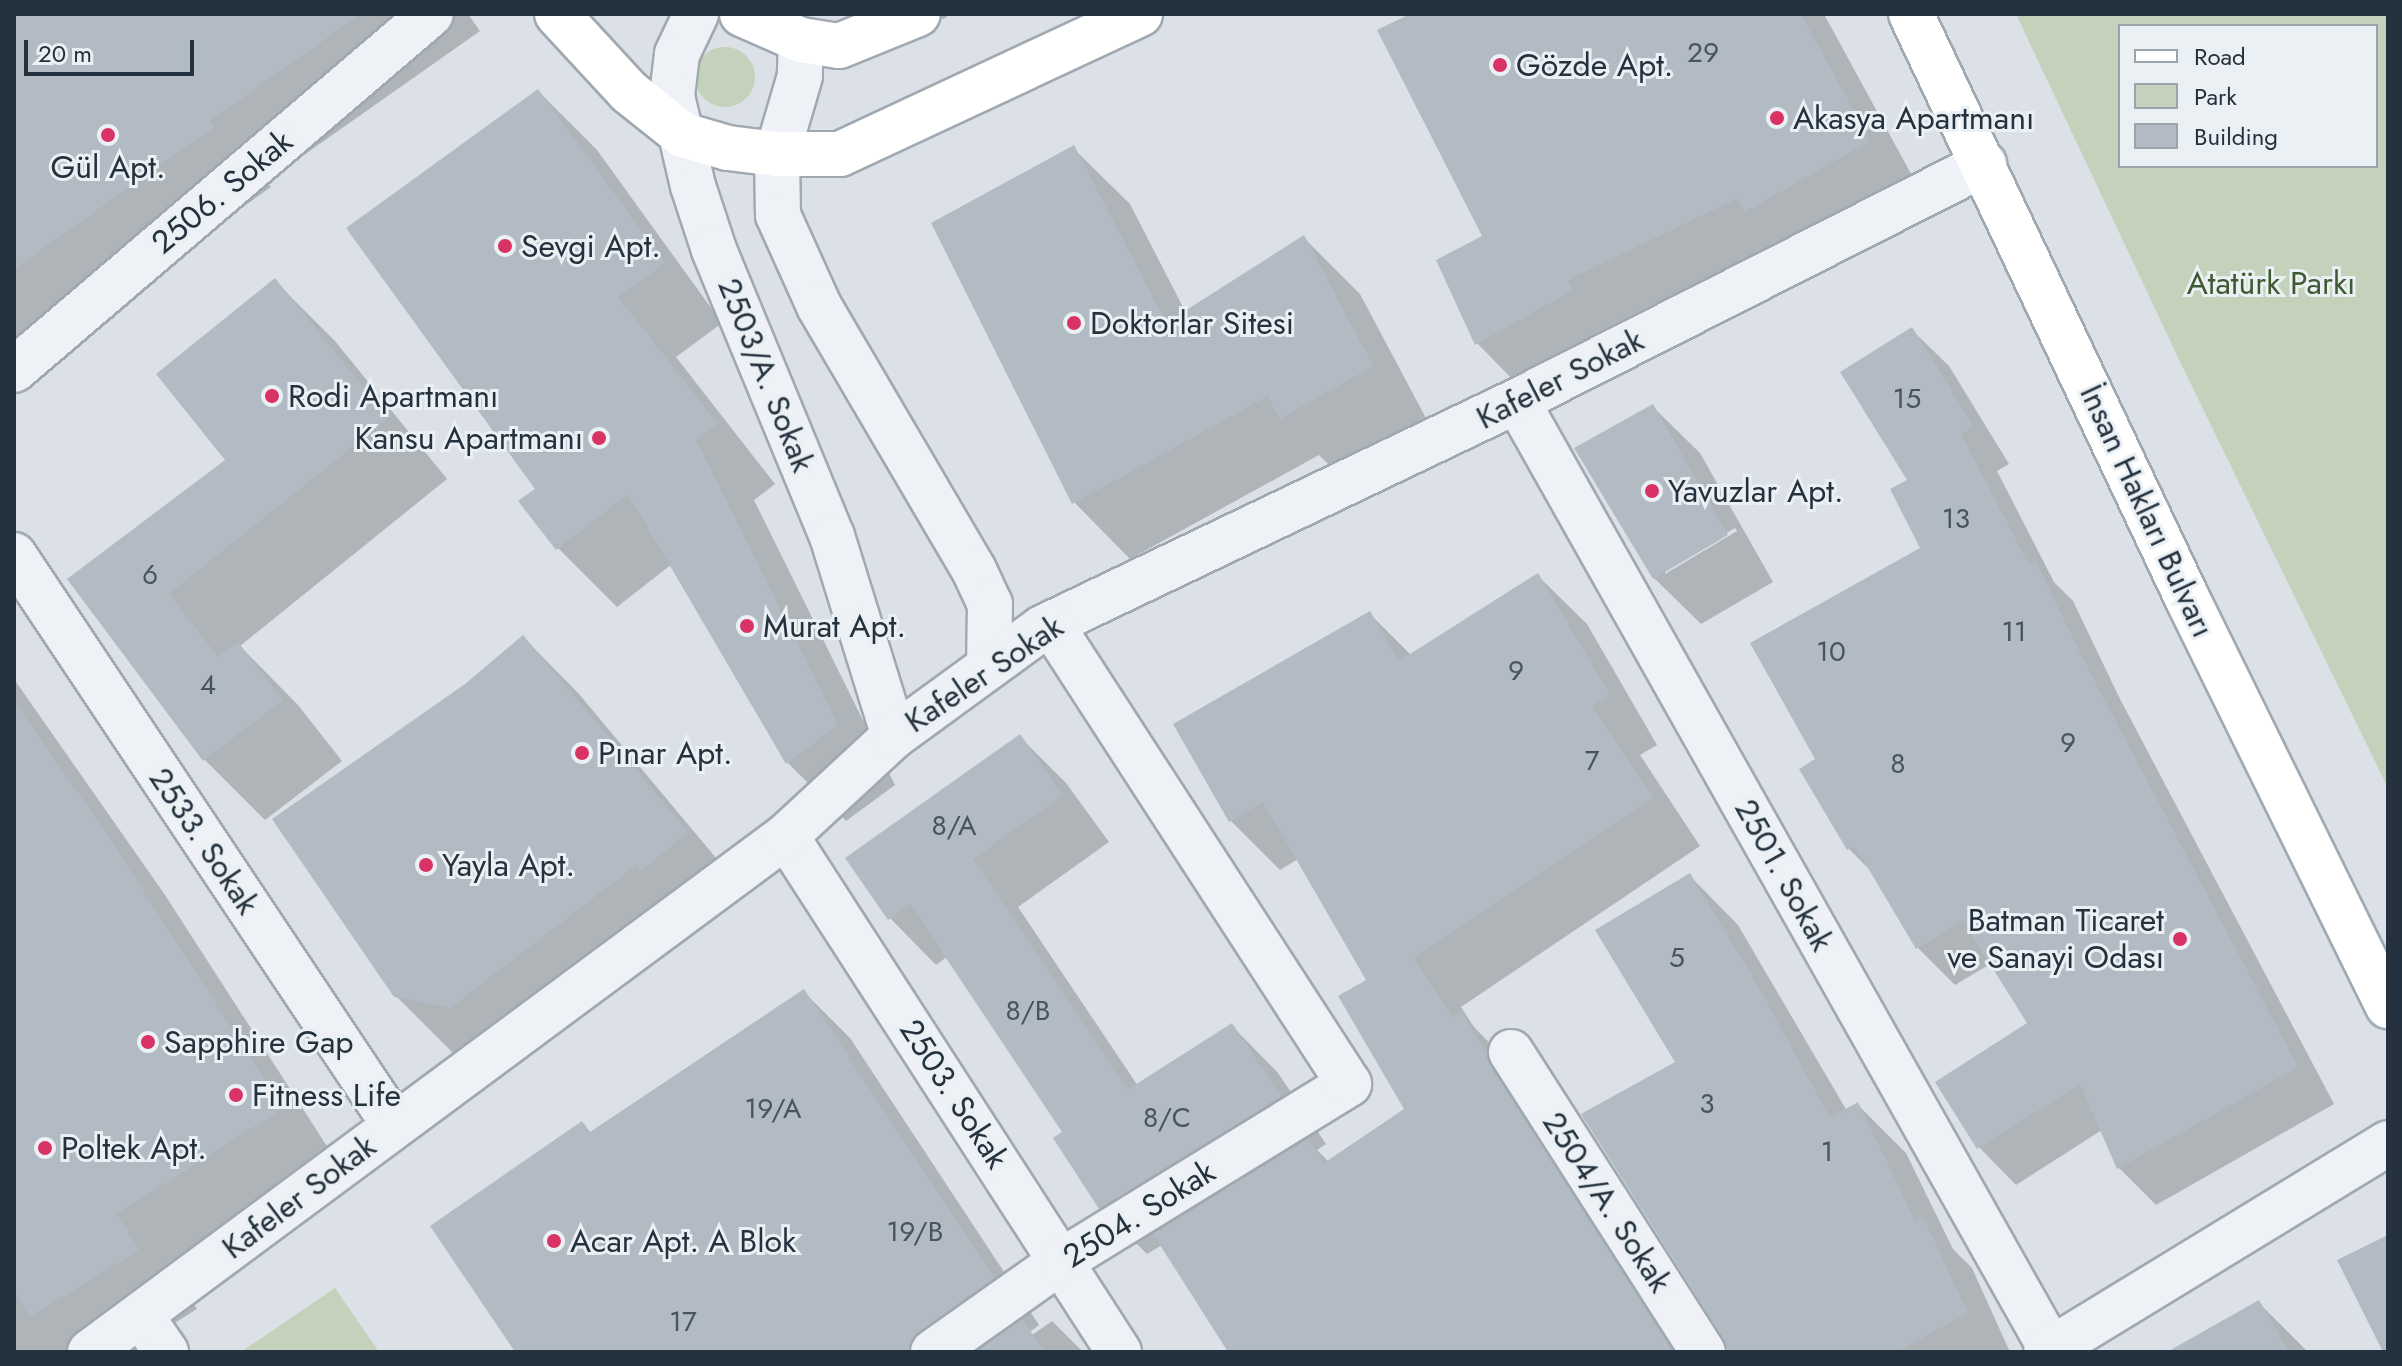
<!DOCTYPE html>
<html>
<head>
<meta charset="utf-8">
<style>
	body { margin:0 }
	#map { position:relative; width:2402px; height:1366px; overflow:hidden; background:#dbe1e7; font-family:Jost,sans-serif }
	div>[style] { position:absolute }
	.green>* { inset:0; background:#c4d1bb }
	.round { border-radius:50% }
	.shadow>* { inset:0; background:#0003 }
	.building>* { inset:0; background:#b2bbc4 }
	.roads { filter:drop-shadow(2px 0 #a0a9b1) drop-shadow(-2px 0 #a0a9b1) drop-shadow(0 2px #a0a9b1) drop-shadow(0 -2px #a0a9b1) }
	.minor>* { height:44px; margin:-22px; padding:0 22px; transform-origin:22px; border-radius:22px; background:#eef1f5 }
	.major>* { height:44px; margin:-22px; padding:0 22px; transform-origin:22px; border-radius:22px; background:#fff }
	.dots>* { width:22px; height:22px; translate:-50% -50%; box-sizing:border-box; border:4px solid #eaf0f4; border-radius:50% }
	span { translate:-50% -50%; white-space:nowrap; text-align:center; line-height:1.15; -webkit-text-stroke:6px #eaf0f4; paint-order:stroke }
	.number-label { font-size:28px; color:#485460 }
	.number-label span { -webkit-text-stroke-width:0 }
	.poi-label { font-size:32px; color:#24313e }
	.left { translate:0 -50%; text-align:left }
	.right { translate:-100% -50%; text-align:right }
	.street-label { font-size:32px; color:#24313e }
	.park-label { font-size:32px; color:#3e5a30 }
	.frame { position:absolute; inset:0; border:16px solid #24313e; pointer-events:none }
	.legend { position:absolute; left:2118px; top:24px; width:260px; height:144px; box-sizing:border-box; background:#eaf0f4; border:2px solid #9ba4ab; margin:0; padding:10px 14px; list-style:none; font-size:24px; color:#24313e }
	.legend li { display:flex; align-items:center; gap:16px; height:40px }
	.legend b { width:40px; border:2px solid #9ba4ab }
	.scale { position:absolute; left:24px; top:40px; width:170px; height:36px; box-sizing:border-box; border:4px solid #24313e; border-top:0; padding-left:10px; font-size:24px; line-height:28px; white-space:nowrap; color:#24313e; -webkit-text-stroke:6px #eaf0f4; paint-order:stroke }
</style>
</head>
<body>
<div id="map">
	<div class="green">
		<div style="clip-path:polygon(evenodd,2016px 14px,2388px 14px,2388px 788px,2184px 370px,2016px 14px,2120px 26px,2376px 26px,2376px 166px,2120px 166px,2120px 26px)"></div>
		<div class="round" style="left:695px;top:47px;width:60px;height:60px"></div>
		<div style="clip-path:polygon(335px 1288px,379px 1352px,241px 1352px)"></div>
	</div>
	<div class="shadow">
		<div style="clip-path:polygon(14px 14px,468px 14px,480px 31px,267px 181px,271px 187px,69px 331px,79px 345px,14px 394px)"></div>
		<div style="clip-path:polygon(929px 14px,950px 14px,944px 19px)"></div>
		<div style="clip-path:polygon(1415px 14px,1824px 14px,1922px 194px,1529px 396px,1477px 343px,1484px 237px)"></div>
		<div style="clip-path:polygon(538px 91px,597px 150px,722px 323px,676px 357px,775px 484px,754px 500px,895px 785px,846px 821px,787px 762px,672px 564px,617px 607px,558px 548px,537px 489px)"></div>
		<div style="clip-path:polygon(1073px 148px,1130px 204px,1186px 313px,1304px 238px,1360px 294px,1428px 422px,1338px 474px,1319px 455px,1130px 559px,1074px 502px)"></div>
		<div style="clip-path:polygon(275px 281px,335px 341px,447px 479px,240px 646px,298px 705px,342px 761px,265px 820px,205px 760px,70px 580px,228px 461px)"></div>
		<div style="clip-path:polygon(1911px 329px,1949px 366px,2009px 464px,1997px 471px,2054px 582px,2073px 601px,2120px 699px,2334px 1104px,2156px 1205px,2119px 1168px,2102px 1130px,2016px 1185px,1979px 1147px,2030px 1024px,1992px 963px,1955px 985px,1918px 948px,1873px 873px,1849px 849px,1802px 769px,1818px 759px,1923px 549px,1910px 480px)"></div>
		<div style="clip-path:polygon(evenodd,1653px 407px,1700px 453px,1773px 582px,1701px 624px,1654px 578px,1653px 407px,1735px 528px,1737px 531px,1665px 574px,1665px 569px,1735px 528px)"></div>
		<div style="clip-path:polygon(1538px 576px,1587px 624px,1657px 745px,1640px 755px,1700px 846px,1461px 1007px,1474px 1027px,1509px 1063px,1689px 1352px,1231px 1352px,1162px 1245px,1147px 1254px,1100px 1207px,1065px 1133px,947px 957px,936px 965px,890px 918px,1019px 736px,1066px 783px,1109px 842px,1018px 907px,1138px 1086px,1232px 1026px,1278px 1073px,1326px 1144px,1317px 1150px,1329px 1162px,1407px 1109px,1369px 981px,1298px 859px,1280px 870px,1231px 821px,1369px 613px,1411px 655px)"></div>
		<div style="clip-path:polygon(523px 637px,579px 694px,742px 889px,507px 1064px,452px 1052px,395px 995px)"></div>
		<div style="clip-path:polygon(14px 679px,165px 895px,341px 1168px,175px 1274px,197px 1309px,128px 1352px,14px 1352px)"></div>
		<div style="clip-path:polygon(1690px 876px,1738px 925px,1847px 1111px,1858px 1105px,1906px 1153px,1953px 1249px,1972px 1268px,2010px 1352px,1730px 1352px,1678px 1063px)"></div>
		<div style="clip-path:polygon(804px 992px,850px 1038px,1039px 1325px,1026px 1335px,1028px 1338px,1052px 1321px,1083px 1352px,517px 1352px,582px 1124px,591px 1133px)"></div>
		<div style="clip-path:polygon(2258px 1302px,2308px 1352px,2171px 1352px)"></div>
	</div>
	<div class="building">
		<div style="clip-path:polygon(14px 14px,361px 14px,209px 121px,214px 127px,14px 269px)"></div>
		<div style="clip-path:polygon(1410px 14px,1801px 14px,1870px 141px,1745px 212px,1738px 198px,1568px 280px,1573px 290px,1475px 345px,1436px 260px,1482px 236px,1377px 30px)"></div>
		<div style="clip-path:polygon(538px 89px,665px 263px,618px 297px,718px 424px,696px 440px,838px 725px,786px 764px,628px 494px,556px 550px,518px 501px,535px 489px,346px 228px)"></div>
		<div style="clip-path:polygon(1074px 145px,1166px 323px,1304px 235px,1373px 366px,1280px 419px,1268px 396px,1072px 504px,931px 223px)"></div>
		<div style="clip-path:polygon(275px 278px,388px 418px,169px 594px,218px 657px,238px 642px,283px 700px,203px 761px,67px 579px,225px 460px,156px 374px)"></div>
		<div style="clip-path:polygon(1912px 327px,1973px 426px,1961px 434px,2029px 565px,2036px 561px,2083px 659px,2298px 1067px,2117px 1169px,2080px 1084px,1977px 1149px,1935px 1082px,2027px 1023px,1963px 921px,1916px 949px,1855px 846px,1847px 850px,1799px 769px,1815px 759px,1750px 643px,1920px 548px,1890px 489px,1907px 480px,1840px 372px)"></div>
		<div style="clip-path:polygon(1653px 404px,1728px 535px,1653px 579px,1574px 448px)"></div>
		<div style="clip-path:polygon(1538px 573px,1610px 695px,1592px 706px,1653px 797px,1414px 958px,1452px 1017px,1461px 1011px,1486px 1052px,1490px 1065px,1673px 1352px,1228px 1352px,1153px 1234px,1308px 1139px,1324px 1163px,1404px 1109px,1338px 996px,1366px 980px,1263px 802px,1229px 822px,1173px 724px,1370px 611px,1399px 661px)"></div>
		<div style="clip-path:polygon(523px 635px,688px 832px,641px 871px,636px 865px,450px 1008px,394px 997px,272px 819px,465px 684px)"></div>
		<div style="clip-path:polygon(14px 701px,106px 833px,283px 1108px,117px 1214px,139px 1250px,30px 1317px,14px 1292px)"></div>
		<div style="clip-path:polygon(1020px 734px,1063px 795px,973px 859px,1127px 1090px,1232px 1023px,1281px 1097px,1099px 1209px,1053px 1138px,1062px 1132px,910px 904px,888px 920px,845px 858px)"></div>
		<div style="clip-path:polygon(1690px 873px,1758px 986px,1830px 1118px,1858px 1102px,1915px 1221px,1923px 1217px,1968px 1313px,1896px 1352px,1728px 1352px,1724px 1339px,1581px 1114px,1675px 1062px,1595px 930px)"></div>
		<div style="clip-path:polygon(804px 989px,994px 1278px,919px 1332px,911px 1341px,908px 1352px,515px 1352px,430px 1226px,582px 1121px,590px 1132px)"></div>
		<div style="clip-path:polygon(2388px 1235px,2388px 1352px,2383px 1352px,2337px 1260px)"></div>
		<div style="clip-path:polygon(2259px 1300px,2289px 1352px,2167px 1352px)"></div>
		<div style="clip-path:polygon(1022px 1319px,1045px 1352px,976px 1352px)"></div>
	</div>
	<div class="roads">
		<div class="minor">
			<div style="left:696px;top:14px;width:44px;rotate:115.4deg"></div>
			<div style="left:677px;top:54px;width:42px;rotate:96.8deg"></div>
			<div style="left:672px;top:96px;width:92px;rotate:76.9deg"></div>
			<div style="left:693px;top:186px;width:67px;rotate:71.8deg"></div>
			<div style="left:714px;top:250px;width:309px;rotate:67.6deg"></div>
			<div style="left:832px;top:536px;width:209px;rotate:72.8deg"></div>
			<div style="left:801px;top:40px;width:36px;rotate:92deg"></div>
			<div style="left:800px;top:76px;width:81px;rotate:106.4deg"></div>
			<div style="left:777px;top:154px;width:61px;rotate:89.1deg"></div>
			<div style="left:778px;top:215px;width:100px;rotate:65.7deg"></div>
			<div style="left:819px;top:306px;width:306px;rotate:59.6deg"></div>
			<div style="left:974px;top:570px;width:38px;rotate:65deg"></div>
			<div style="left:990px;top:604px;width:62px;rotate:90.9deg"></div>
			<div style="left:14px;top:370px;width:548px;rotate:-40.49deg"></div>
			<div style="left:1517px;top:401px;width:1088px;rotate:60.61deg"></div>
			<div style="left:14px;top:555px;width:685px;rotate:56.31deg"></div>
			<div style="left:786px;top:836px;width:614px;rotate:57.16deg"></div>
			<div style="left:1511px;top:1052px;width:356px;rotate:57.4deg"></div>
			<div style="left:141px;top:1316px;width:44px;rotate:55.2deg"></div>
			<div style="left:90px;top:1352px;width:866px;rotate:-36.55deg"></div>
			<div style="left:786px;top:836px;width:147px;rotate:-42.8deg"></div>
			<div style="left:894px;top:736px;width:183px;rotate:-36.1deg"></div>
			<div style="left:1042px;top:628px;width:526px;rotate:-25.54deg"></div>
			<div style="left:1517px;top:401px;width:524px;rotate:-26.91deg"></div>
			<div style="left:933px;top:1352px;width:159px;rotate:-35.3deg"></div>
			<div style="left:1063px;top:1260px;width:336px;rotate:-31.6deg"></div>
			<div style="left:1349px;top:1084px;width:548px;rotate:-122.94deg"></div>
			<div style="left:2046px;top:1352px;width:401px;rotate:-31.4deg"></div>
		</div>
		<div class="major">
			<div style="left:557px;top:14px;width:106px;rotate:47.3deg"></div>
			<div style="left:629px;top:92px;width:69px;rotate:38.5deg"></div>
			<div style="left:683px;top:135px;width:47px;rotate:16.1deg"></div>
			<div style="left:728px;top:148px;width:49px;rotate:7deg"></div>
			<div style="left:777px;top:154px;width:63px"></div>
			<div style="left:840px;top:154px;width:331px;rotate:-25deg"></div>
			<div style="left:742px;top:14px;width:64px;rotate:23.8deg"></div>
			<div style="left:801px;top:40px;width:38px;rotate:9deg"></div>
			<div style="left:839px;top:46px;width:85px;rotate:-22.1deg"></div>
			<div style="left:1911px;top:14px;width:646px;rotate:64.7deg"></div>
			<div style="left:2187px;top:598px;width:455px;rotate:63.8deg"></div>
		</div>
	</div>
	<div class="dots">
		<div style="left:1500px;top:65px;background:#d83364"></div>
		<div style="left:1777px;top:118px;background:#d83364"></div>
		<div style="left:108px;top:135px;background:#d83364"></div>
		<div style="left:505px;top:246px;background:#d83364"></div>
		<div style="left:1074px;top:323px;background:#d83364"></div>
		<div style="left:272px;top:396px;background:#d83364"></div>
		<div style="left:599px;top:438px;background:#d83364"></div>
		<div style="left:1652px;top:491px;background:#d83364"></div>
		<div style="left:747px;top:626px;background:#d83364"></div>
		<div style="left:582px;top:753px;background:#d83364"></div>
		<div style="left:426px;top:865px;background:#d83364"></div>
		<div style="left:2180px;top:939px;background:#d83364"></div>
		<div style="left:148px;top:1042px;background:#d83364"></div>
		<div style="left:236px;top:1095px;background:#d83364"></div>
		<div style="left:45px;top:1148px;background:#d83364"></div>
		<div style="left:554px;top:1241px;background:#d83364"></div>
	</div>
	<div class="number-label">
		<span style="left:1703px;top:53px">29</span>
		<span style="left:1907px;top:399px">15</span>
		<span style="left:1956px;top:519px">13</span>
		<span style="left:150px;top:575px">6</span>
		<span style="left:2014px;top:632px">11</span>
		<span style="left:1831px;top:652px">10</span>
		<span style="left:1516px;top:671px">9</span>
		<span style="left:208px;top:685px">4</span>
		<span style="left:2068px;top:743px">9</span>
		<span style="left:1592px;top:761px">7</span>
		<span style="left:1898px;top:764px">8</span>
		<span style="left:954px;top:826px">8/A</span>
		<span style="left:1677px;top:958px">5</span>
		<span style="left:1028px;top:1011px">8/B</span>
		<span style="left:1707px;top:1104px">3</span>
		<span style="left:773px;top:1109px">19/A</span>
		<span style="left:1167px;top:1118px">8/C</span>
		<span style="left:1827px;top:1152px">1</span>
		<span style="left:915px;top:1232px">19/B</span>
		<span style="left:683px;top:1322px">17</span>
	</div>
	<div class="poi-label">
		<span class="left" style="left:1516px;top:65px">Gözde Apt.</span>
		<span class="left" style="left:1793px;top:118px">Akasya Apartmanı</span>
		<span style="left:108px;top:167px">Gül Apt.</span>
		<span class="left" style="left:521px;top:246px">Sevgi Apt.</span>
		<span class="left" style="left:1090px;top:323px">Doktorlar Sitesi</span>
		<span class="left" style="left:288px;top:396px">Rodi Apartmanı</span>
		<span class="right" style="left:583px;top:438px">Kansu Apartmanı</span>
		<span class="left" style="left:1668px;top:491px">Yavuzlar Apt.</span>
		<span class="left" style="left:763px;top:626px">Murat Apt.</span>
		<span class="left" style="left:598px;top:753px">Pınar Apt.</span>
		<span class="left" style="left:442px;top:865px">Yayla Apt.</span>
		<span class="right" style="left:2164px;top:939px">Batman Ticaret<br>ve Sanayi Odası</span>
		<span class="left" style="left:164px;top:1042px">Sapphire Gap</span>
		<span class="left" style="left:252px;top:1095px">Fitness Life</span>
		<span class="left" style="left:61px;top:1148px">Poltek Apt.</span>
		<span class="left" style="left:570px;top:1241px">Acar Apt. A Blok</span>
	</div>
	<div class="street-label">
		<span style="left:222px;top:192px;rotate:-40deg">2506. Sokak</span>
		<span style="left:766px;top:375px;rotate:68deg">2503/A. Sokak</span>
		<span style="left:1560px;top:379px;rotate:-27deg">Kafeler Sokak</span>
		<span style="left:2147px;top:511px;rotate:65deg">İnsan Hakları Bulvarı</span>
		<span style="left:984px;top:674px;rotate:-34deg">Kafeler Sokak</span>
		<span style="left:204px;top:841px;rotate:56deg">2533. Sokak</span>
		<span style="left:1784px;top:875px;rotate:61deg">2501. Sokak</span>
		<span style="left:954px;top:1094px;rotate:57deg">2503. Sokak</span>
		<span style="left:299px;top:1197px;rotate:-37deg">Kafeler Sokak</span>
		<span style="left:1607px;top:1202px;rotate:57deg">2504/A. Sokak</span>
		<span style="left:1139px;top:1214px;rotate:-32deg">2504. Sokak</span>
	</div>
	<div class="park-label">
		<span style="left:2271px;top:283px">Atatürk Parkı</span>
	</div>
	<div class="frame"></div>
	<ul class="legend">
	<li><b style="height:10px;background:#fff"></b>Road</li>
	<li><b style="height:22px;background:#c4d1bb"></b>Park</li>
	<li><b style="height:22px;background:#b2bbc4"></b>Building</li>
	</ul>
	<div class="scale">20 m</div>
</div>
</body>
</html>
